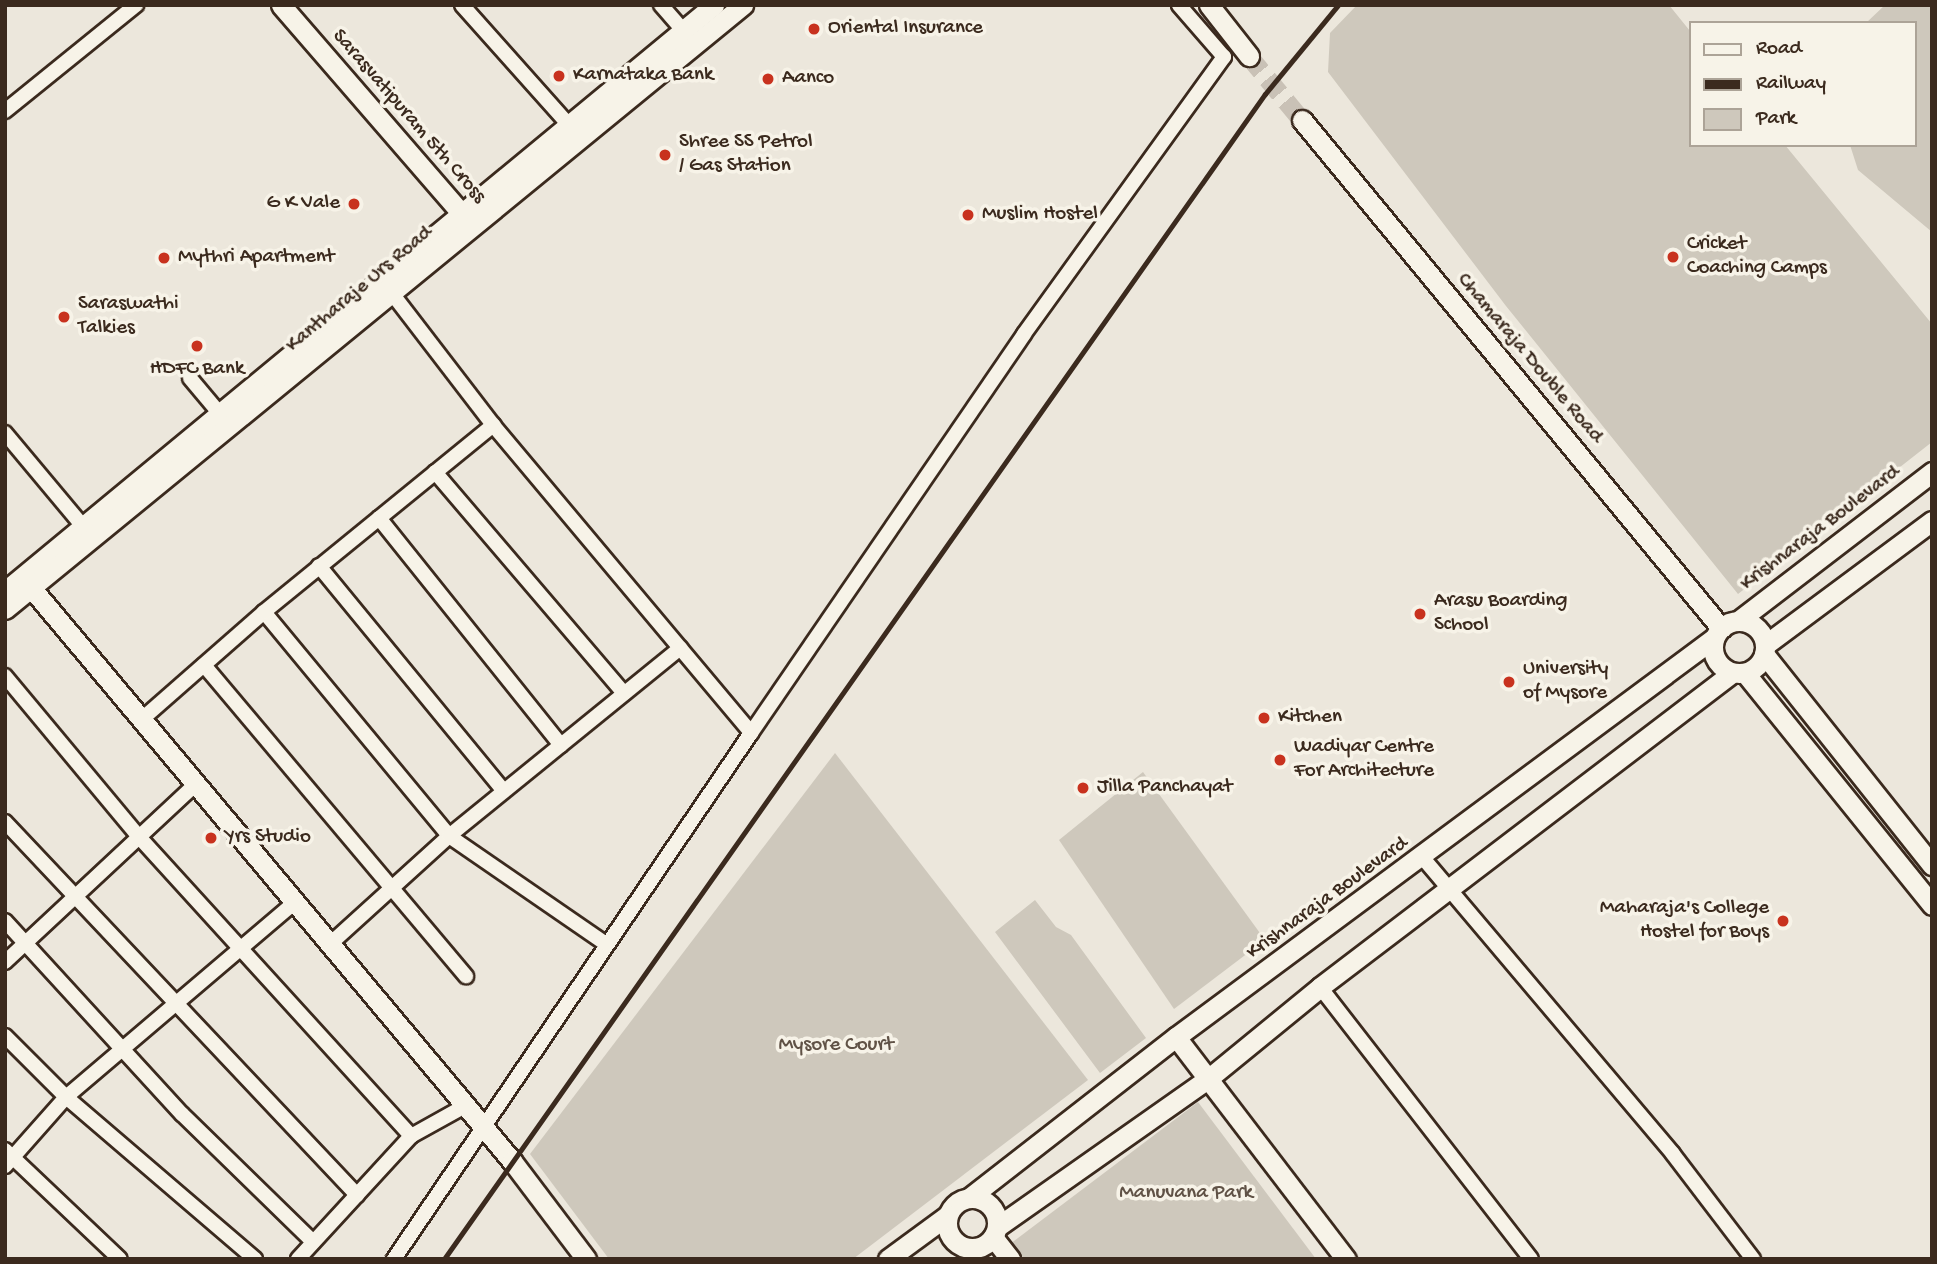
<!DOCTYPE html>
<html>
<head>
<meta charset="utf-8">
<style>
	body { margin:0 }
	#map { position:relative; width:1937px; height:1264px; overflow:hidden; background:#ece7dc; font-family:"Gochi Hand",sans-serif }
	div>[style] { position:absolute }
	.green>* { inset:0; background:#cec8bc }
	.secondary-tunnel>* { height:19px; margin-top:-9.5px; transform-origin:0; background:repeating-linear-gradient(90deg,#c9c1b6 0 19px,transparent 0 29px) }
	.roads { filter:drop-shadow(2px 0 #3b2a1e) drop-shadow(-2px 0 #3b2a1e) drop-shadow(0 2px #3b2a1e) drop-shadow(0 -2px #3b2a1e) }
	.street>* { height:14px; margin:-7px; padding:0 7px; transform-origin:7px; border-radius:7px; background:#f7f3e8 }
	.secondary>* { height:19px; margin:-9.5px; padding:0 9.5px; transform-origin:9.5px; border-radius:9.5px; background:#f7f3e8 }
	.secondary>.ring { margin:-9.5px; padding:0; box-sizing:content-box; background:none; border:19px solid #f7f3e8; border-radius:50% }
	.rail>* { height:5px; margin:-2.5px; padding:0 2.5px; transform-origin:2.5px; border-radius:2.5px; background:#3b2a1e }
	.dots>* { width:19px; height:19px; translate:-50% -50%; box-sizing:border-box; border:4px solid #f7f3e8; border-radius:50% }
	span { translate:-50% -50%; white-space:nowrap; text-align:center; line-height:1.15; -webkit-text-stroke:7px #f7f3e8; paint-order:stroke }
	.poi-label { font-size:21px; color:#3b2a1e }
	.left { translate:0 -50%; text-align:left }
	.right { translate:-100% -50%; text-align:right }
	.street-label { font-size:21px; color:#3b2a1e }
	.park-label { font-size:21px; color:#605246 }
	.frame { position:absolute; inset:0; border:7px solid #3b2a1e; pointer-events:none }
	.legend { position:absolute; left:1689px; top:21px; width:228px; height:126px; box-sizing:border-box; background:#f7f3e8; border:2px solid #aca397; margin:0; padding:9px 12px; list-style:none; font-size:21px; color:#3b2a1e }
	.legend li { display:flex; align-items:center; gap:14px; height:35px }
	.legend b { width:35px; border:2px solid #aca397 }
</style>
</head>
<body>
<div id="map">
	<div class="green">
		<div style="clip-path:polygon(1357px 5px,1669px 5px,1690px 31px,1690px 145px,1785px 145px,1932px 324px,1932px 442px,1738px 594px,1506px 306px,1328px 72px,1330px 33px)"></div>
		<div style="clip-path:polygon(1885px 5px,1932px 5px,1932px 232px,1858px 170px,1850px 145px,1914px 145px,1914px 23px,1866px 23px)"></div>
		<div style="clip-path:polygon(835px 753px,1088px 1080px,853px 1259px,609px 1259px,530px 1154px)"></div>
		<div style="clip-path:polygon(1143px 772px,1265px 940px,1174px 1009px,1059px 840px)"></div>
		<div style="clip-path:polygon(1035px 900px,1056px 927px,1071px 935px,1146px 1038px,1100px 1073px,995px 932px)"></div>
		<div style="clip-path:polygon(1198px 1102px,1316px 1259px,1021px 1259px,1010px 1244px)"></div>
	</div>
	<div class="secondary-tunnel">
		<div style="left:1249px;top:56px;width:83px;rotate:50.4deg"></div>
	</div>
	<div class="roads">
		<div class="street">
			<div style="left:462px;top:5px;width:161px;rotate:48.3deg"></div>
			<div style="left:661px;top:5px;width:41px;rotate:48.9deg"></div>
			<div style="left:5px;top:111px;width:169px;rotate:-39deg"></div>
			<div style="left:391px;top:292px;width:168px;rotate:52.5deg"></div>
			<div style="left:493px;top:425px;width:402px;rotate:50deg"></div>
			<div style="left:751px;top:733px;width:636px;rotate:124.17deg"></div>
			<div style="left:190px;top:378px;width:48px;rotate:50deg"></div>
			<div style="left:5px;top:433px;width:120px;rotate:50.1deg"></div>
			<div style="left:435px;top:472px;width:291px;rotate:49.5deg"></div>
			<div style="left:379px;top:518px;width:291px;rotate:51.3deg"></div>
			<div style="left:319px;top:566px;width:291px;rotate:50.6deg"></div>
			<div style="left:264px;top:612px;width:291px;rotate:50.4deg"></div>
			<div style="left:449px;top:836px;width:191px;rotate:34.5deg"></div>
			<div style="left:204px;top:665px;width:407px;rotate:49.9deg"></div>
			<div style="left:5px;top:676px;width:211px;rotate:50.2deg"></div>
			<div style="left:140px;top:838px;width:403px;rotate:47.7deg"></div>
			<div style="left:141px;top:720px;width:164px;rotate:-41.3deg"></div>
			<div style="left:264px;top:612px;width:296px;rotate:-39.2deg"></div>
			<div style="left:751px;top:733px;width:483px;rotate:-55.6deg"></div>
			<div style="left:1024px;top:334px;width:342px;rotate:-54.2deg"></div>
			<div style="left:1224px;top:57px;width:69px;rotate:-130.9deg"></div>
			<div style="left:5px;top:822px;width:513px;rotate:46.66deg"></div>
			<div style="left:1423px;top:858px;width:387px;rotate:49.8deg"></div>
			<div style="left:1673px;top:1154px;width:132px;rotate:52.7deg"></div>
			<div style="left:5px;top:921px;width:262px;rotate:47.5deg"></div>
			<div style="left:182px;top:1114px;width:183px;rotate:44.3deg"></div>
			<div style="left:329px;top:945px;width:162px;rotate:-42.2deg"></div>
			<div style="left:449px;top:836px;width:298px;rotate:-39.1deg"></div>
			<div style="left:5px;top:962px;width:260px;rotate:-43deg"></div>
			<div style="left:1320px;top:987px;width:344px;rotate:52.2deg"></div>
			<div style="left:5px;top:1036px;width:86px;rotate:45deg"></div>
			<div style="left:66px;top:1097px;width:249px;rotate:40.6deg"></div>
			<div style="left:5px;top:1150px;width:158px;rotate:43.5deg"></div>
			<div style="left:5px;top:1166px;width:92px;rotate:-48.5deg"></div>
			<div style="left:66px;top:1097px;width:299px;rotate:-40.4deg"></div>
			<div style="left:298px;top:1259px;width:167px;rotate:-47.4deg"></div>
			<div style="left:411px;top:1136px;width:62px;rotate:-29.1deg"></div>
		</div>
		<div class="secondary">
			<div style="left:281px;top:5px;width:284px;rotate:49.1deg"></div>
			<div style="left:1209px;top:5px;width:65px;rotate:51.9deg"></div>
			<div style="left:1302px;top:120px;width:659px;rotate:50.48deg"></div>
			<div style="left:23px;top:578px;width:761px;rotate:50.01deg"></div>
			<div style="left:512px;top:1161px;width:123px;rotate:52.9deg"></div>
			<div style="left:5px;top:591px;width:920px;rotate:-39.57deg"></div>
			<div style="left:5px;top:609px;width:954px;rotate:-39.3deg"></div>
			<div class="ring" style="left:1713px;top:621px;width:33px;height:33px"></div>
			<div style="left:1738px;top:621px;width:245px;rotate:-37.5deg"></div>
			<div style="left:1765px;top:645px;width:208px;rotate:-36.6deg"></div>
			<div style="left:1764px;top:654px;width:270px;rotate:51.5deg"></div>
			<div style="left:1745px;top:673px;width:298px;rotate:51.1deg"></div>
			<div style="left:1176px;top:1037px;width:280px;rotate:52.6deg"></div>
			<div class="ring" style="left:947px;top:1198px;width:31px;height:31px"></div>
			<div style="left:969px;top:1198px;width:262px;rotate:-37.9deg"></div>
			<div style="left:1176px;top:1037px;width:670px;rotate:-36.56deg"></div>
			<div style="left:997px;top:1227px;width:259px;rotate:-35.1deg"></div>
			<div style="left:1209px;top:1078px;width:144px;rotate:-39.3deg"></div>
			<div style="left:1320px;top:987px;width:518px;rotate:-37.31deg"></div>
			<div style="left:993px;top:1237px;width:28px;rotate:52deg"></div>
			<div style="left:888px;top:1259px;width:74px;rotate:-36.3deg"></div>
		</div>
	</div>
	<div class="rail">
		<div style="left:444px;top:1259px;width:1425px;rotate:-54.83deg"></div>
		<div style="left:1265px;top:94px;width:115px;rotate:-50.6deg"></div>
	</div>
	<div class="dots">
		<div style="left:814px;top:29px;background:#c8321e"></div>
		<div style="left:559px;top:76px;background:#c8321e"></div>
		<div style="left:768px;top:79px;background:#c8321e"></div>
		<div style="left:665px;top:155px;background:#c8321e"></div>
		<div style="left:354px;top:204px;background:#c8321e"></div>
		<div style="left:968px;top:215px;background:#c8321e"></div>
		<div style="left:1673px;top:257px;background:#c8321e"></div>
		<div style="left:164px;top:258px;background:#c8321e"></div>
		<div style="left:64px;top:317px;background:#c8321e"></div>
		<div style="left:197px;top:346px;background:#c8321e"></div>
		<div style="left:1420px;top:614px;background:#c8321e"></div>
		<div style="left:1509px;top:682px;background:#c8321e"></div>
		<div style="left:1264px;top:718px;background:#c8321e"></div>
		<div style="left:1280px;top:760px;background:#c8321e"></div>
		<div style="left:1083px;top:788px;background:#c8321e"></div>
		<div style="left:211px;top:838px;background:#c8321e"></div>
		<div style="left:1783px;top:921px;background:#c8321e"></div>
	</div>
	<div class="poi-label">
		<span class="left" style="left:828px;top:29px">Oriental Insurance</span>
		<span class="left" style="left:573px;top:76px">Karnataka Bank</span>
		<span class="left" style="left:782px;top:79px">Aanco</span>
		<span class="left" style="left:679px;top:155px">Shree SS Petrol<br>/ Gas Station</span>
		<span class="right" style="left:340px;top:204px">G K Vale</span>
		<span class="left" style="left:982px;top:215px">Muslim Hostel</span>
		<span class="left" style="left:1687px;top:257px">Cricket<br>Coaching Camps</span>
		<span class="left" style="left:178px;top:258px">Mythri Apartment</span>
		<span class="left" style="left:78px;top:317px">Saraswathi<br>Talkies</span>
		<span style="left:197px;top:370px">HDFC Bank</span>
		<span class="left" style="left:1434px;top:614px">Arasu Boarding<br>School</span>
		<span class="left" style="left:1523px;top:682px">University<br>of Mysore</span>
		<span class="left" style="left:1278px;top:718px">Kitchen</span>
		<span class="left" style="left:1294px;top:760px">Wadiyar Centre<br>For Architecture</span>
		<span class="left" style="left:1097px;top:788px">Jilla Panchayat</span>
		<span class="left" style="left:225px;top:838px">Yrs Studio</span>
		<span class="right" style="left:1769px;top:921px">Maharaja's College<br>Hostel for Boys</span>
	</div>
	<div class="street-label">
		<span style="left:408px;top:117px;rotate:49deg">Sarasvatipuram 5th Cross</span>
		<span style="left:360px;top:290px;rotate:-40deg">Kantharaje Urs Road</span>
		<span style="left:1529px;top:359px;rotate:50deg">Chamaraja Double Road</span>
		<span style="left:1821px;top:529px;rotate:-37deg">Krishnaraja Boulevard</span>
		<span style="left:1328px;top:899px;rotate:-36deg">Krishnaraja Boulevard</span>
	</div>
	<div class="park-label">
		<span style="left:836px;top:1046px">Mysore Court</span>
		<span style="left:1186px;top:1194px">Manuvana Park</span>
	</div>
	<div class="frame"></div>
	<ul class="legend">
	<li><b style="height:9px;background:#f7f3e8"></b>Road</li>
	<li><b style="height:9px;background:#3b2a1e"></b>Railway</li>
	<li><b style="height:19px;background:#cec8bc"></b>Park</li>
	</ul>
</div>
</body>
</html>
